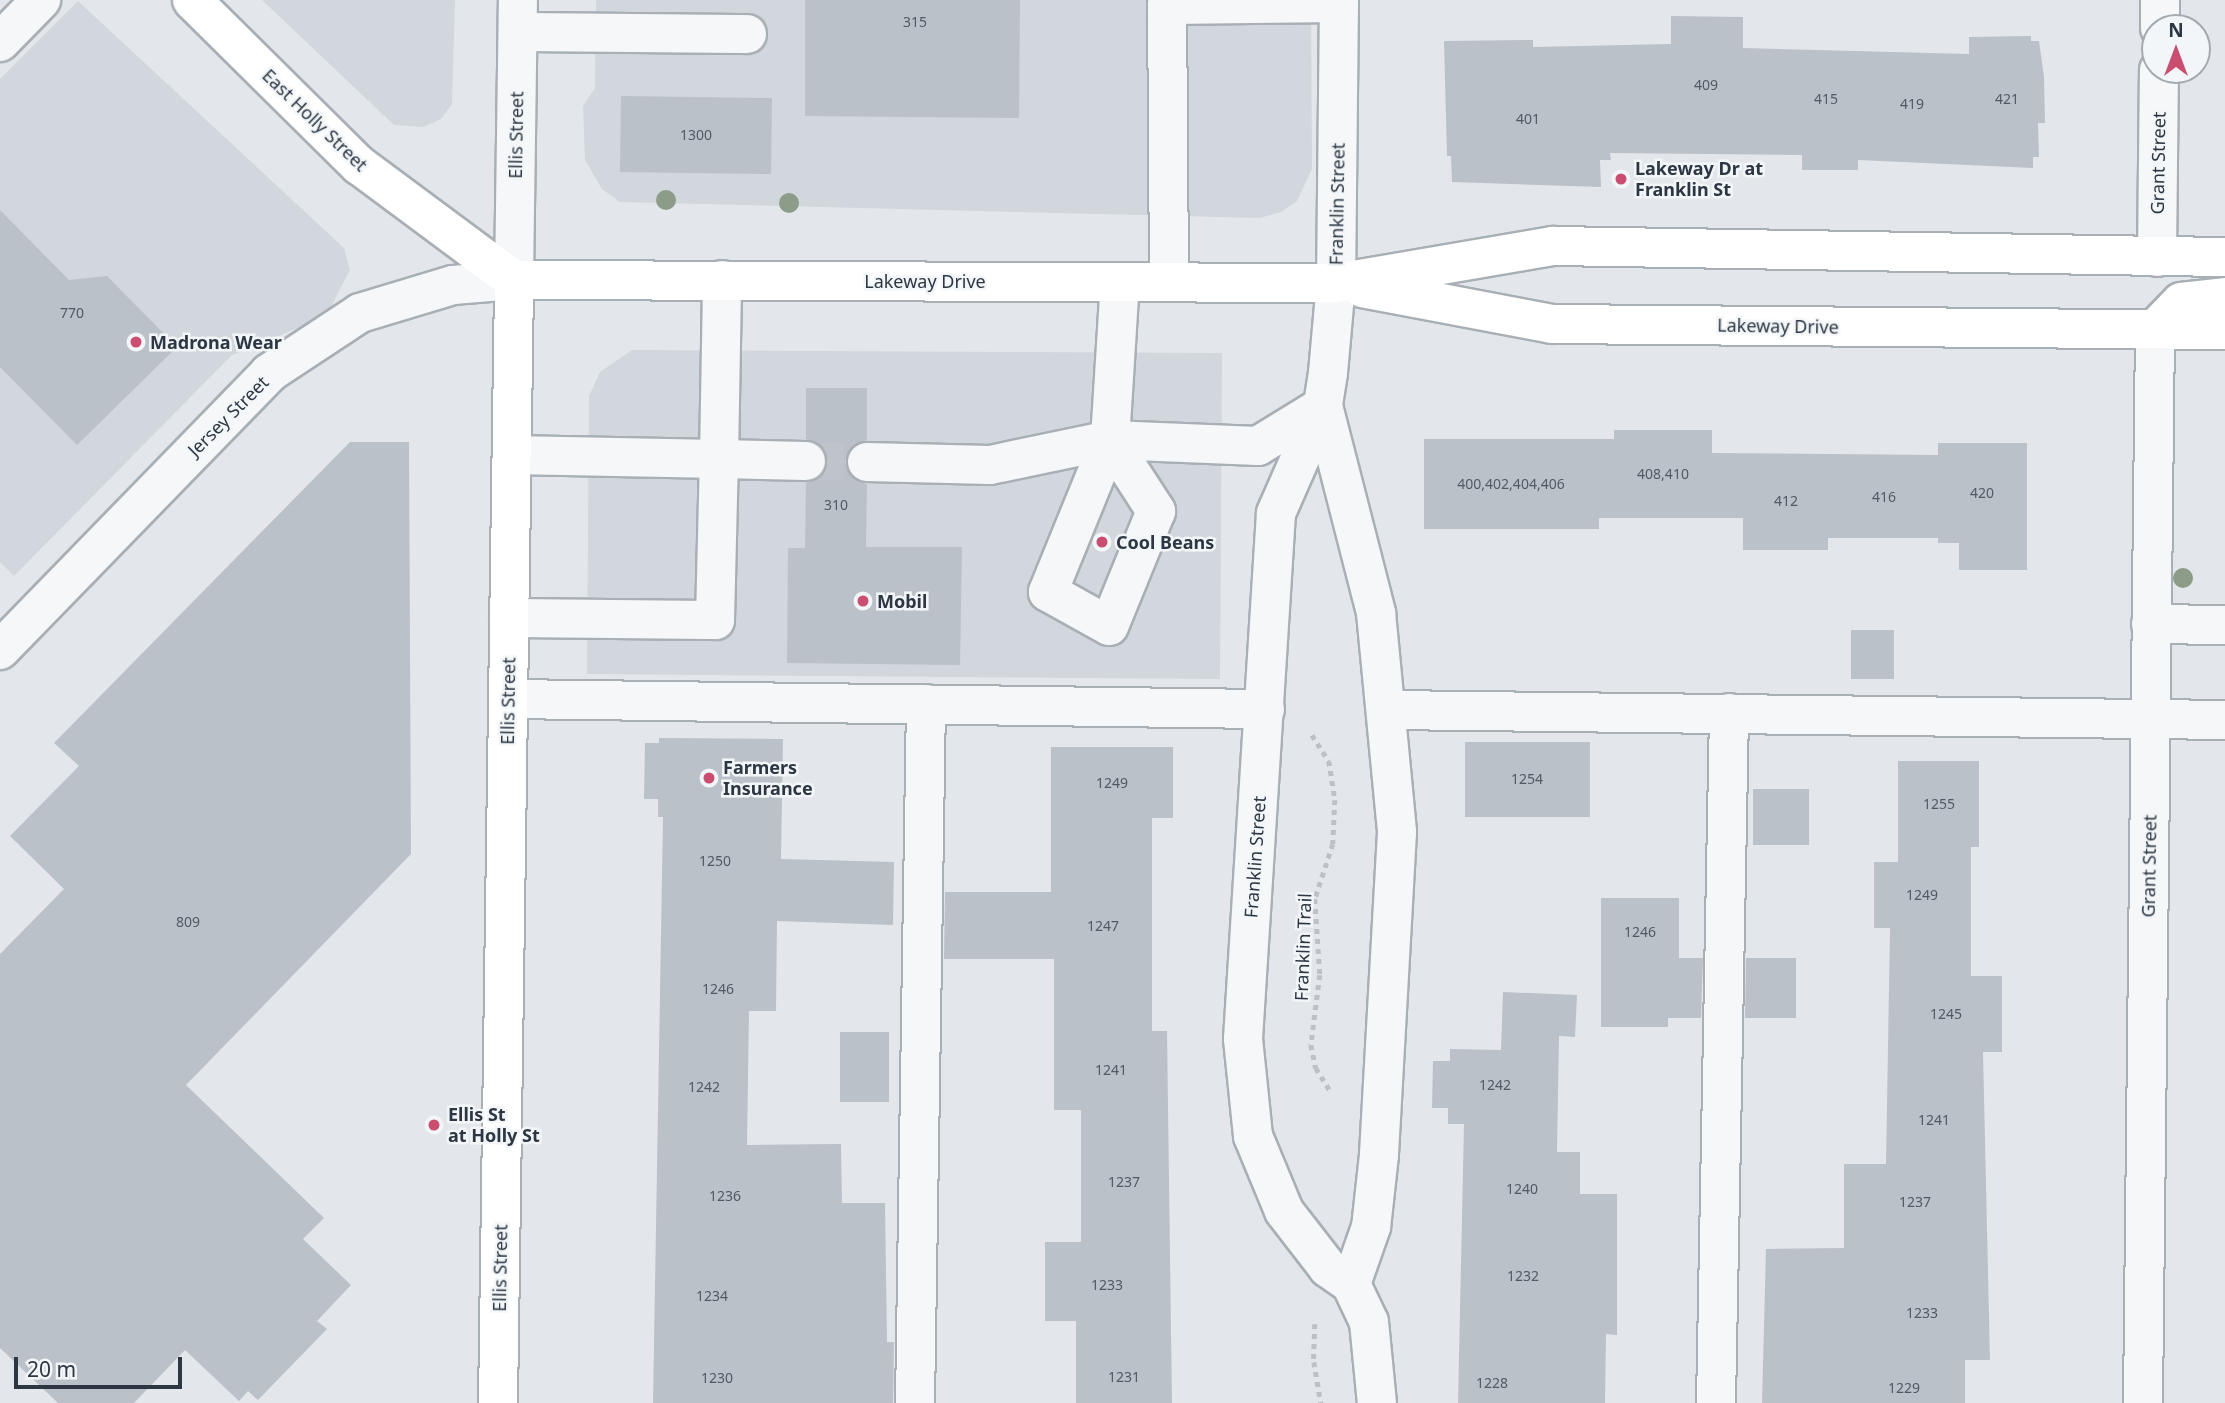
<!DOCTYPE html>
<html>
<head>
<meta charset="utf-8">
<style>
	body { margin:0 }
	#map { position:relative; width:2225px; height:1403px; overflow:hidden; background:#e3e7eb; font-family:"Noto Sans",sans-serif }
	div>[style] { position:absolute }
	.built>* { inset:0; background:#d1d7dd }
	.building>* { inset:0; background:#bbc1c8 }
	.minor-tunnel>* { height:38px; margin-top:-19px; transform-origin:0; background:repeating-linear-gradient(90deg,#bec4c9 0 38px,transparent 0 57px) }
	.path>* { height:4.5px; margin-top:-2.25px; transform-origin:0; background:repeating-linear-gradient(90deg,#bdc1c6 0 5px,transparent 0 10px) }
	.roads { filter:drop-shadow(2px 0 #a8afb5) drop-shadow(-2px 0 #a8afb5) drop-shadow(0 2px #a8afb5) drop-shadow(0 -2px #a8afb5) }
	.minor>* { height:38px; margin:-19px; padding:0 19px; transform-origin:19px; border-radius:19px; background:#f6f7f9 }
	.major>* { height:38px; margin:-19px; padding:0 19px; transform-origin:19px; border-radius:19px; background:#fff }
	.trees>* { width:20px; height:20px; margin:-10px; border-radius:50%; background:#8c9c89 }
	.dots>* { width:19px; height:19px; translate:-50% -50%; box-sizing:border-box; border:4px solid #f3f6f8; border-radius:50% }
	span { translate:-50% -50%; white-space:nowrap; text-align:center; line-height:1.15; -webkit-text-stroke:5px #f3f6f8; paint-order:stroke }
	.number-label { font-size:14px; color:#505a64 }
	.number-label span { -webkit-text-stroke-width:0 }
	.street-label { font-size:18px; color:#2c3743 }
	.poi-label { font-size:18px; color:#2c3743; font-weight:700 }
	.left { translate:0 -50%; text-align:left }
	.north { position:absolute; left:2141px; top:14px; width:70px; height:70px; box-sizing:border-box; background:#f3f6f8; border:2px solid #a3aab0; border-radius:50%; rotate:0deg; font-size:19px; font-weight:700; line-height:28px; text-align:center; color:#2c3743 }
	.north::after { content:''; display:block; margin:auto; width:24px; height:32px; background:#ca4e6f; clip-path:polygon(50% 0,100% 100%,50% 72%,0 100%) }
	.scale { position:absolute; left:14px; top:1357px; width:168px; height:32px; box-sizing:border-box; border:4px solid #2c3743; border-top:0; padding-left:9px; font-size:21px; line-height:24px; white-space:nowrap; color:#2c3743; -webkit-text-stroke:5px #f3f6f8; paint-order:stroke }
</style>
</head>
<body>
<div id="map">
	<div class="built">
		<div style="clip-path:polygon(262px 0,455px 0,452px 104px,441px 119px,423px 127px,394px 125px)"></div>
		<div style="clip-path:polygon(596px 0,1311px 0,1312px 169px,1297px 201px,1281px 212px,1260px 218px,620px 202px,602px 189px,585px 160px,583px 106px,595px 88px)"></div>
		<div style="clip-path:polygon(78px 1px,344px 248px,350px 270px,331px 307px,315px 321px,232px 355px,14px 576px,0 562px,0 79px)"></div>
		<div style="clip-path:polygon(632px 350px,1222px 353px,1220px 679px,587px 674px,589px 396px,600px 372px)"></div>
	</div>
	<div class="building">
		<div style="clip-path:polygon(805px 0,1020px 0,1019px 118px,805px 116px)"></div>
		<div style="clip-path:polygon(1671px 16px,1743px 17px,1743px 48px,1969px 54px,1969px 37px,2031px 36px,2031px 41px,2039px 41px,2044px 77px,2045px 123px,2038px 123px,2039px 157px,2033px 157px,2033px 168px,1858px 160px,1858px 170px,1802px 170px,1802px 155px,1610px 153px,1611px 160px,1600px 160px,1601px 187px,1452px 182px,1451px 156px,1447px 156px,1444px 41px,1533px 40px,1533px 47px,1671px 44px)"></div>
		<div style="clip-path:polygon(621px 96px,772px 98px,771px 174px,620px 172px)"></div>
		<div style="clip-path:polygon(0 210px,69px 280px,107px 276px,177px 347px,77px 445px,0 367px)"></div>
		<div style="clip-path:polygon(806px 388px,867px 388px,867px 440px,849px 450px,845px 462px,855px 480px,867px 484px,866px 547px,962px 547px,960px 665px,787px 663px,788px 548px,805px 548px,806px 483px,817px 480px,828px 462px,825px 450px,806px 439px)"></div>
		<div style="clip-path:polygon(1614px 430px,1712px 430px,1712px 453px,1938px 455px,1938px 443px,2027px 443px,2027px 570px,1959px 570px,1959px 543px,1938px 543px,1938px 538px,1828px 538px,1828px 550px,1743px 550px,1743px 518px,1599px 518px,1599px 529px,1424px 529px,1424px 439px,1614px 439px)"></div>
		<div style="clip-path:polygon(350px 442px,409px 442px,411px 854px,186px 1085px,324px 1218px,303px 1239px,351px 1285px,317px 1321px,327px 1329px,258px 1400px,248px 1391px,239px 1401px,185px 1350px,134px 1403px,58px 1403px,0 1348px,0 954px,64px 889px,10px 836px,79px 766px,54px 743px)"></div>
		<div style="clip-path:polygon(1851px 630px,1894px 630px,1894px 679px,1851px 679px)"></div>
		<div style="clip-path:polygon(659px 738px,783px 739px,781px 859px,894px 862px,893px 925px,777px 921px,776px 1011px,749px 1011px,747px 1145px,841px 1144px,842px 1203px,885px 1203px,887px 1342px,894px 1342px,893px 1403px,653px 1403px,663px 817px,658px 817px,658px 799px,644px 799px,645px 743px,659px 743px)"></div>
		<div style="clip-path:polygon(1465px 742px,1590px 742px,1590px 817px,1465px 817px)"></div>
		<div style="clip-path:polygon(1051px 747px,1173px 747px,1173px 818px,1152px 818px,1152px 1031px,1167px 1031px,1172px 1403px,1076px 1403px,1076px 1321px,1045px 1321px,1045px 1242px,1081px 1242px,1081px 1110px,1054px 1110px,1054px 959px,944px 959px,945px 892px,1051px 892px)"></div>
		<div style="clip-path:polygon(1898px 761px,1979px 761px,1979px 847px,1971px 847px,1971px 976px,2002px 976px,2002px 1052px,1983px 1052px,1990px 1360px,1965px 1360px,1965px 1403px,1762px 1403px,1766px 1249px,1844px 1248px,1844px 1164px,1886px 1164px,1890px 928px,1874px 928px,1874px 862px,1898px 862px)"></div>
		<div style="clip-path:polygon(1753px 789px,1809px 789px,1809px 845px,1753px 845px)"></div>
		<div style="clip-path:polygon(1601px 898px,1679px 898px,1679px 958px,1703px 958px,1701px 1018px,1668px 1018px,1668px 1027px,1601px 1027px)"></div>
		<div style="clip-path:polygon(1746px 958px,1796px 958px,1796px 1018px,1745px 1018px)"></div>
		<div style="clip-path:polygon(1503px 992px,1577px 995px,1575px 1037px,1559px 1036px,1557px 1152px,1580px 1152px,1580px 1194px,1617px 1194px,1617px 1335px,1606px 1334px,1605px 1403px,1458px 1403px,1464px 1124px,1448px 1124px,1448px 1108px,1432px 1108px,1433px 1061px,1450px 1061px,1450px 1049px,1501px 1050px)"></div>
		<div style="clip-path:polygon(840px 1032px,889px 1032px,889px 1102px,840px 1102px)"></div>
	</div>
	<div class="minor-tunnel">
		<div style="left:806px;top:461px;width:61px;rotate:0.9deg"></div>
	</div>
	<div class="path">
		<div style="left:1312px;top:735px;width:31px;rotate:57deg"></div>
		<div style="left:1329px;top:761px;width:39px;rotate:81deg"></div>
		<div style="left:1335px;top:800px;width:44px;rotate:92.6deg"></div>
		<div style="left:1333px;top:844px;width:58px;rotate:108.1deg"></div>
		<div style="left:1315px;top:899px;width:76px;rotate:86.2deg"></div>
		<div style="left:1320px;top:975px;width:71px;rotate:97.3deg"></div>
		<div style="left:1311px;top:1045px;width:24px;rotate:78deg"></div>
		<div style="left:1316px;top:1068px;width:28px;rotate:58deg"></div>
		<div style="left:1315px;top:1324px;width:38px;rotate:92deg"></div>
		<div style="left:1314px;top:1362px;width:42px;rotate:80.3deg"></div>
	</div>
	<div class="roads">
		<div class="minor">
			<div style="left:1339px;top:0;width:283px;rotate:90.6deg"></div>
			<div style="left:1336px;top:283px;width:90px;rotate:95.1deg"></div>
			<div style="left:1328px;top:373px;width:33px;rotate:99deg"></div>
			<div style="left:1323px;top:406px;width:117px;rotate:113.7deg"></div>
			<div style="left:1276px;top:513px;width:527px;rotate:93.59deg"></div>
			<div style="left:1243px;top:1039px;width:98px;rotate:84.1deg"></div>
			<div style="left:1253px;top:1136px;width:81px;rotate:67.5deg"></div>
			<div style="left:1284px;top:1211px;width:72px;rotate:52.3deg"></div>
			<div style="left:1328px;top:1268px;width:28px;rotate:35deg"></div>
			<div style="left:1351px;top:1284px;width:42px;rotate:64.7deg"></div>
			<div style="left:1369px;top:1322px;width:81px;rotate:84.4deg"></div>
			<div style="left:2160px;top:28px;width:28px;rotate:-90deg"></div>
			<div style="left:518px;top:32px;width:229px;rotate:0.5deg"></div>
			<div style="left:0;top:42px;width:59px;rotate:-45.7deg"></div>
			<div style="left:2157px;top:257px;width:187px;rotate:-89.4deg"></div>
			<div style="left:1169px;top:282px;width:277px;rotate:-90.4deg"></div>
			<div style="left:1167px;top:5px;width:172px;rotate:-0.7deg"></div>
			<div style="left:1323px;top:406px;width:214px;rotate:75.6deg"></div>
			<div style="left:1376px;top:613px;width:220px;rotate:84.5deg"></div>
			<div style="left:1397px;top:832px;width:324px;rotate:93.2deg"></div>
			<div style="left:1379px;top:1155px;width:72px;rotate:96.3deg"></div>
			<div style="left:1371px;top:1227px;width:60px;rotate:109.3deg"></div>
			<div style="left:1110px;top:440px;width:85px;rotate:57.1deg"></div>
			<div style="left:1156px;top:511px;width:124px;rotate:112.2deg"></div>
			<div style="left:1109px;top:626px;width:70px;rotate:-150.9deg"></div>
			<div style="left:1048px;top:592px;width:164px;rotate:-67.8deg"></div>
			<div style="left:1110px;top:440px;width:148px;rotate:2.3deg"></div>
			<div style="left:1258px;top:446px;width:76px;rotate:-31.6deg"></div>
			<div style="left:512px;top:455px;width:207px;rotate:1.1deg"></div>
			<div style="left:719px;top:459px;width:179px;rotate:-89deg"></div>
			<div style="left:867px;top:462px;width:123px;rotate:1.4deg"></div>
			<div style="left:990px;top:465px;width:123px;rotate:-11.8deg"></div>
			<div style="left:1110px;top:440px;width:158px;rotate:-86.4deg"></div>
			<div style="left:509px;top:618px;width:206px;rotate:0.6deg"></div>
			<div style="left:715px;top:620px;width:161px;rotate:-88.6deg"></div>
			<div style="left:719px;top:459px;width:87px;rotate:1.3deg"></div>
			<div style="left:2151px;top:624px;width:74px;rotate:0.8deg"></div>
			<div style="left:0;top:650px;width:386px;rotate:-45.8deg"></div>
			<div style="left:269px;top:373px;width:109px;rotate:-33.4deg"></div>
			<div style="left:360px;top:313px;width:97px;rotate:-16.8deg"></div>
			<div style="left:453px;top:285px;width:61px;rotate:-4.7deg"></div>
			<div style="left:514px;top:280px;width:280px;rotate:-89.2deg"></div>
			<div style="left:508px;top:699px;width:757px;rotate:0.76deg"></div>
			<div style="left:1387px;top:710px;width:838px;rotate:0.68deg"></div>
			<div style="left:915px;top:1403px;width:699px;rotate:-89.1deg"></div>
			<div style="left:1716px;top:1403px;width:690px;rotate:-88.92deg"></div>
			<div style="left:2143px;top:1403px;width:1074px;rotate:-89.36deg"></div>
		</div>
		<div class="major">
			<div style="left:192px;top:0;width:235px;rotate:44.7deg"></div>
			<div style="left:359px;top:165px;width:193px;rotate:36.6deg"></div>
			<div style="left:514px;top:280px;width:822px;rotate:0.21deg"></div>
			<div style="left:1336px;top:283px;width:220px;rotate:-9.7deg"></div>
			<div style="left:1553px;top:246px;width:672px;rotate:0.94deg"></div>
			<div style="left:1362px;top:288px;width:193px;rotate:10.7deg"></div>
			<div style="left:1552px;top:324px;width:673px;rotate:0.51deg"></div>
			<div style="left:2155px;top:329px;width:37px;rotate:-46deg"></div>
			<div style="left:2181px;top:302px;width:44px;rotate:-6.5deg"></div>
			<div style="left:498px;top:1403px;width:1123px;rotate:-89.18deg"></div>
		</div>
	</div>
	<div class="trees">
		<div style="left:666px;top:200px"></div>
		<div style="left:789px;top:203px"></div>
		<div style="left:2183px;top:578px"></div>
	</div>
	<div class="dots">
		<div style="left:1621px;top:179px;background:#ca4e6f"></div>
		<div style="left:136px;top:342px;background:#ca4e6f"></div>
		<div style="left:1102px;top:542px;background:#ca4e6f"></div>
		<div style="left:863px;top:601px;background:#ca4e6f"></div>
		<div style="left:709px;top:778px;background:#ca4e6f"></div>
		<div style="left:434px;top:1125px;background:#ca4e6f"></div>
	</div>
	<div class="number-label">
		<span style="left:915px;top:22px">315</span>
		<span style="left:1706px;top:85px">409</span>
		<span style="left:1826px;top:99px">415</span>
		<span style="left:2007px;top:99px">421</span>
		<span style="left:1912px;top:104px">419</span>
		<span style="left:1528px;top:119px">401</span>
		<span style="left:696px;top:135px">1300</span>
		<span style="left:72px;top:313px">770</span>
		<span style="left:1663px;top:474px">408,410</span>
		<span style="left:1511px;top:484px">400,402,404,406</span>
		<span style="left:1982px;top:493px">420</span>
		<span style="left:1884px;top:497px">416</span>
		<span style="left:1786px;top:501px">412</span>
		<span style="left:836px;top:505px">310</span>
		<span style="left:1527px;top:779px">1254</span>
		<span style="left:1112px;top:783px">1249</span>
		<span style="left:1939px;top:804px">1255</span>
		<span style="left:715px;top:861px">1250</span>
		<span style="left:1922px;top:895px">1249</span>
		<span style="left:188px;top:922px">809</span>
		<span style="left:1103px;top:926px">1247</span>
		<span style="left:1640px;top:932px">1246</span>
		<span style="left:718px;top:989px">1246</span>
		<span style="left:1946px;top:1014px">1245</span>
		<span style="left:1111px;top:1070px">1241</span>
		<span style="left:1495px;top:1085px">1242</span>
		<span style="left:704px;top:1087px">1242</span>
		<span style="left:1934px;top:1120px">1241</span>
		<span style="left:1124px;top:1182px">1237</span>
		<span style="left:1522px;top:1189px">1240</span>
		<span style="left:725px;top:1196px">1236</span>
		<span style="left:1915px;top:1202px">1237</span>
		<span style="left:1523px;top:1276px">1232</span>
		<span style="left:1107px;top:1285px">1233</span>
		<span style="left:712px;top:1296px">1234</span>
		<span style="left:1922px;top:1313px">1233</span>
		<span style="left:1124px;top:1377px">1231</span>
		<span style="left:717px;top:1378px">1230</span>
		<span style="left:1492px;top:1383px">1228</span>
		<span style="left:1904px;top:1388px">1229</span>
	</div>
	<div class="street-label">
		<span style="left:315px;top:120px;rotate:44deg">East Holly Street</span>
		<span style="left:516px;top:135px;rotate:-89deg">Ellis Street</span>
		<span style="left:2158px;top:163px;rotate:-89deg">Grant Street</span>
		<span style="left:1337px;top:204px;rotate:-89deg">Franklin Street</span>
		<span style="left:925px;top:281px">Lakeway Drive</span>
		<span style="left:1778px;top:326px;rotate:1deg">Lakeway Drive</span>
		<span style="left:228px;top:416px;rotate:-45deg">Jersey Street</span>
		<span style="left:508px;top:701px;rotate:-89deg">Ellis Street</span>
		<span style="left:1255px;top:857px;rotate:-86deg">Franklin Street</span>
		<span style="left:2149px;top:866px;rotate:-89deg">Grant Street</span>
		<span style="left:1303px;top:947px;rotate:-88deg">Franklin Trail</span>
		<span style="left:500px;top:1268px;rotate:-89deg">Ellis Street</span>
	</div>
	<div class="poi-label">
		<span class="left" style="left:1635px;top:179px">Lakeway Dr at<br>Franklin St</span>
		<span class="left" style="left:150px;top:342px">Madrona Wear</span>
		<span class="left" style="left:1116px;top:542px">Cool Beans</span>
		<span class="left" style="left:877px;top:601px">Mobil</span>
		<span class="left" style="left:723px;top:778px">Farmers<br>Insurance</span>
		<span class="left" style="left:448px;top:1125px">Ellis St<br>at Holly St</span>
	</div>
	<div class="north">N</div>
	<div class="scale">20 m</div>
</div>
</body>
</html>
